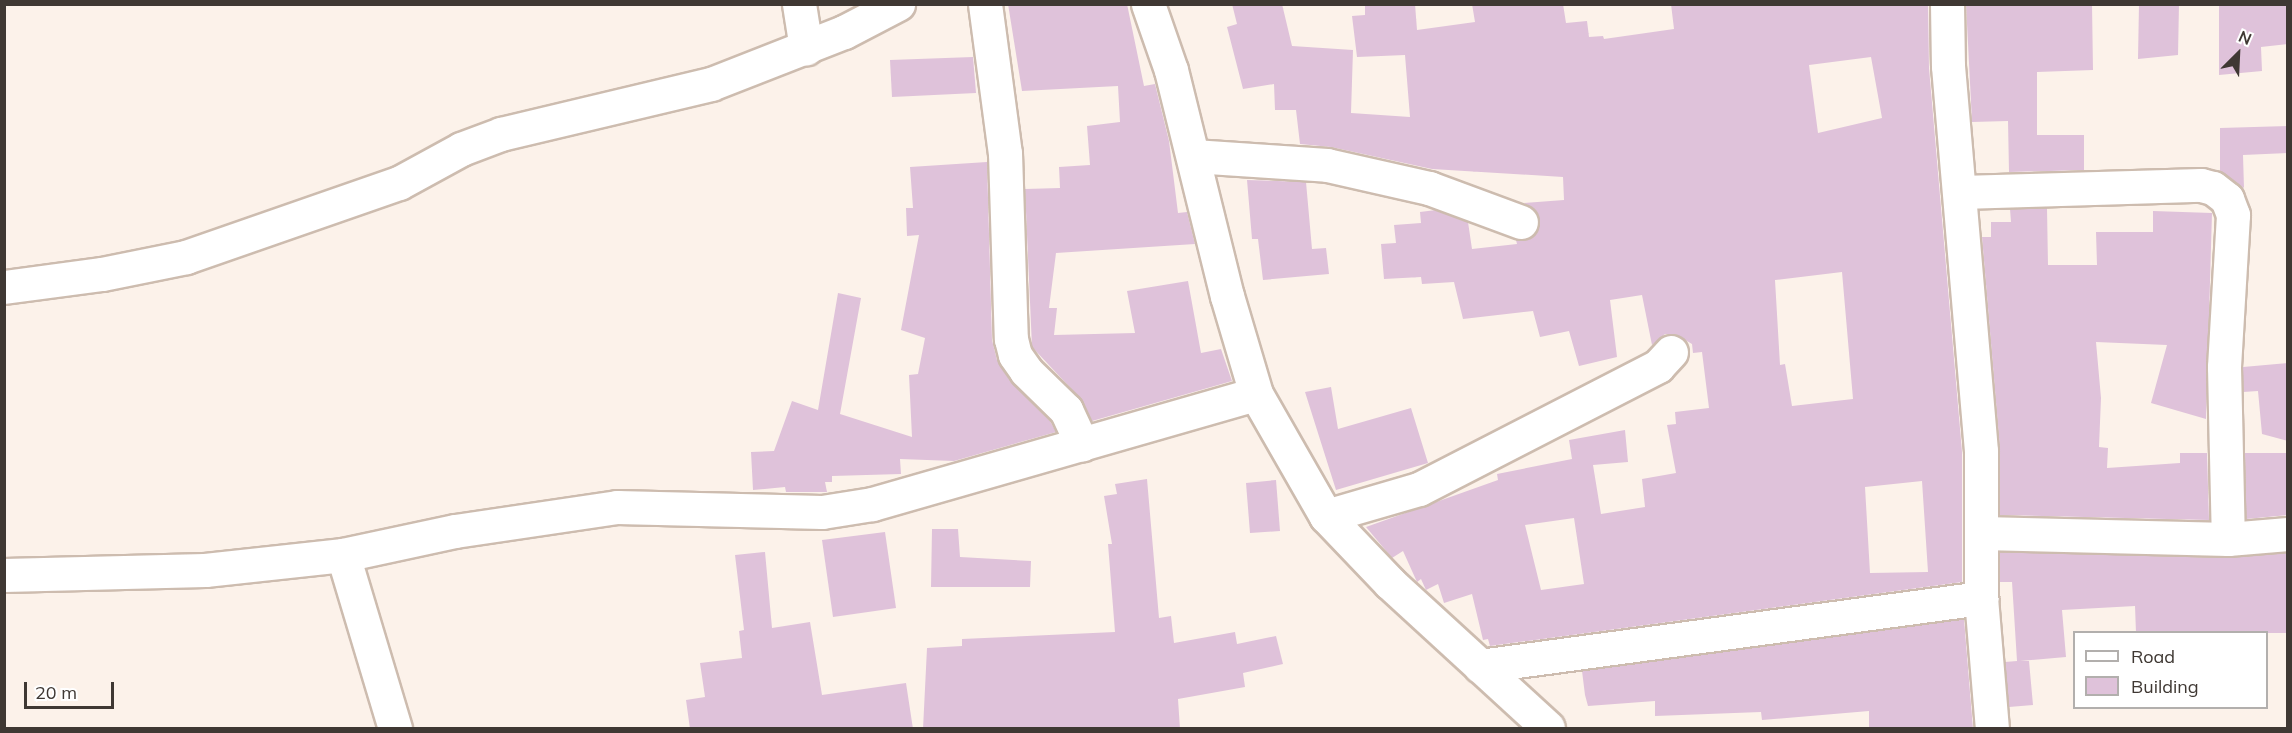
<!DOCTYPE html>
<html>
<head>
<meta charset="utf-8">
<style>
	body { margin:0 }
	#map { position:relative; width:2292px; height:733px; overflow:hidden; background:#fcf2ea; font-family:Mulish,sans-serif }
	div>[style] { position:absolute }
	.building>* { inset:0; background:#dfc2da }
	.roads { filter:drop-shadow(2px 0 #cdbcaf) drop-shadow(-2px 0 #cdbcaf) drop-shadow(0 2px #cdbcaf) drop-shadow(0 -2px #cdbcaf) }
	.minor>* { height:33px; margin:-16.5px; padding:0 16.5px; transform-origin:16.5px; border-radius:16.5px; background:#fff }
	span { translate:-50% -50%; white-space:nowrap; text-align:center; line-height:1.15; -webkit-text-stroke:5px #fff; paint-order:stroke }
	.frame { position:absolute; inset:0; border:6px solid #3f3833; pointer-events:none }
	.legend { position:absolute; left:2073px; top:631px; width:195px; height:78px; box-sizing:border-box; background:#fff; border:2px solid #b2afad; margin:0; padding:8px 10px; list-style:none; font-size:18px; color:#3f3833 }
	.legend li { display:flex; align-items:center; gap:12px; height:30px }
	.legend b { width:30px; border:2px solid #b2afad }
	.north { position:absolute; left:2208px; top:24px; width:60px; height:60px; -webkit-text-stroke:4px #fff; paint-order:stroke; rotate:24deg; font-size:16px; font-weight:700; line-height:24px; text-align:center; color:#3f3833 }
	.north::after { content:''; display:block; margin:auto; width:21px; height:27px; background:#3f3833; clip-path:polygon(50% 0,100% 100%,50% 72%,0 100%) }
	.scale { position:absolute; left:24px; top:682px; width:90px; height:27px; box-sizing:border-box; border:3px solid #3f3833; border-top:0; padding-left:8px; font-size:18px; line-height:21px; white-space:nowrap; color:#3f3833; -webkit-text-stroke:4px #fff; paint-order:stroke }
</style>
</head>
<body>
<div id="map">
	<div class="building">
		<div style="clip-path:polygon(1008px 4px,1127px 4px,1144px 86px,1155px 84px,1169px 141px,1178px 213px,1187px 212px,1195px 244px,1056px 253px,1049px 308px,1057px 308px,1054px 335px,1135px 333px,1127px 291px,1188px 281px,1201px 353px,1221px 349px,1232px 381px,1092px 421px,1079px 397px,1032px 347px,1025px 189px,1060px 188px,1059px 167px,1090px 165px,1087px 126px,1120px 122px,1118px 86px,1022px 91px)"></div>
		<div style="clip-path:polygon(evenodd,1232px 4px,1282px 4px,1292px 46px,1353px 50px,1351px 113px,1410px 117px,1405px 55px,1357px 57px,1352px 16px,1365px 15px,1365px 6px,1415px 4px,1417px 30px,1475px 22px,1472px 4px,1563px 4px,1566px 23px,1587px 21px,1589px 37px,1603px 36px,1604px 39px,1674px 29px,1671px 4px,1928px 4px,1929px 68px,1962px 452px,1962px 582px,1490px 646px,1488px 639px,1483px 640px,1472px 594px,1444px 603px,1438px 584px,1426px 590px,1421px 579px,1417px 582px,1403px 551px,1392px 558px,1366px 527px,1498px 480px,1497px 474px,1572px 459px,1569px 440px,1625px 430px,1628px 462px,1593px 465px,1601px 514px,1645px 507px,1642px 479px,1676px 473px,1667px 425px,1676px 424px,1675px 412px,1709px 408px,1702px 352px,1693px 353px,1692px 344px,1675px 334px,1665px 334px,1652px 345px,1642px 295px,1610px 300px,1617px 357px,1579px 366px,1569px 331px,1540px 337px,1533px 311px,1463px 319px,1454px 282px,1422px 284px,1421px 277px,1384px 279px,1381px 244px,1396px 243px,1394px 225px,1421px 223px,1420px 212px,1436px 210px,1468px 222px,1472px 249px,1517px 244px,1516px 240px,1532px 237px,1539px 228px,1536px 211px,1524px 203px,1564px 200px,1563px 177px,1432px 169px,1331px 147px,1300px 144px,1296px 110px,1275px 110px,1274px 84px,1243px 89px,1227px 27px,1237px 24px,1232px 4px,1871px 57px,1882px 118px,1818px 133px,1809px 65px,1871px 57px,1232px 4px,1842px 272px,1853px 399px,1792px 406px,1785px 364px,1780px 365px,1775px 280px,1842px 272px,1232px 4px,1922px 481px,1928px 572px,1870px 573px,1865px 487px,1922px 481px,1232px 4px,1574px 518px,1584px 584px,1541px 590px,1525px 525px,1574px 518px)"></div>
		<div style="clip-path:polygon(1966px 4px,2092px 4px,2093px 70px,2037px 72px,2037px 135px,2084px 135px,2084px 170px,2009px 172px,2008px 121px,1972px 122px)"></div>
		<div style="clip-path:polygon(2139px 4px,2179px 4px,2178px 55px,2138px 59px)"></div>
		<div style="clip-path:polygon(2219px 4px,2284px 4px,2288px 8px,2288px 44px,2261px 47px,2262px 71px,2219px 75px)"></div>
		<div style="clip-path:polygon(973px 57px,976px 93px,892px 97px,890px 60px)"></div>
		<div style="clip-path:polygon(2288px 126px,2288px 153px,2243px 155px,2244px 188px,2220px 171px,2220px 128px)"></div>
		<div style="clip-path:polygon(987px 162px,992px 340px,997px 360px,1011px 382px,1050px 421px,1056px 432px,954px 461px,900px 459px,901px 474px,832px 476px,832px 482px,825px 482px,827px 492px,786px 492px,785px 487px,753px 490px,751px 452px,774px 451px,792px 401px,818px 410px,838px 293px,861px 298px,840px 414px,912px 437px,909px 375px,918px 374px,925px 338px,901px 330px,919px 235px,907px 236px,906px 208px,913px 208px,910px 167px)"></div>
		<div style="clip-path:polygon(1247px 180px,1306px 182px,1312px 249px,1326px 248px,1329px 274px,1263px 280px,1258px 239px,1252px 239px)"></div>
		<div style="clip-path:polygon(2047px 208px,2048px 265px,2097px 265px,2096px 232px,2153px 232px,2153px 211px,2212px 213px,2206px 419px,2151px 403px,2167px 345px,2096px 342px,2101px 398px,2099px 447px,2108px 448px,2107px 468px,2180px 463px,2180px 453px,2207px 453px,2209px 520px,2000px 515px,2000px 449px,1982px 237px,1991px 237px,1991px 222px,2011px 222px,2010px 209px)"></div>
		<div style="clip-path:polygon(2288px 363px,2288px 441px,2262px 434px,2258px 391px,2243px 392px,2243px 367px)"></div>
		<div style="clip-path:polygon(1331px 387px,1338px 429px,1411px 408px,1428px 463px,1336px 490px,1305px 392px)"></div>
		<div style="clip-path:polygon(2245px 453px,2288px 453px,2288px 515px,2246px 519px)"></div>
		<div style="clip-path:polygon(1147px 479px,1159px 618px,1171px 616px,1174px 643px,1235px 632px,1237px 644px,1276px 636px,1283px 664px,1243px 673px,1245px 687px,1178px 699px,1180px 729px,923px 729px,927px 648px,962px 646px,962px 639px,1115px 632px,1108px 544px,1112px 544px,1104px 496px,1117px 494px,1115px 484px)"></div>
		<div style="clip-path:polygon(1276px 480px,1280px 531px,1250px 533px,1246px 483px)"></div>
		<div style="clip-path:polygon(932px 529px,958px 529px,960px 557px,1031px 561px,1030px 587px,931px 587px)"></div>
		<div style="clip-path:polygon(885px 532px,896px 608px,833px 617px,822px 540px)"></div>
		<div style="clip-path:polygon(765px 552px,772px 628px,810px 622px,822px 695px,906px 683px,913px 729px,690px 729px,686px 700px,705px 697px,700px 663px,742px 658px,739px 631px,744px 630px,735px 555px)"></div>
		<div style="clip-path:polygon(2000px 552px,2228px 558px,2288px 553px,2288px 633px,2136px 633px,2135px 606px,2062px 610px,2066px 657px,2020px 661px,2029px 661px,2033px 705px,2009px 707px,2005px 662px,2017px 661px,2012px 582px,2000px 582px)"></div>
		<div style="clip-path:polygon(1964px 619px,1973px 729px,1869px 729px,1869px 711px,1762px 720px,1761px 712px,1655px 716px,1655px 701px,1588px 706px,1585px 695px,1582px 671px)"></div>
	</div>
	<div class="roads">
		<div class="minor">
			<div style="left:799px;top:4px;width:45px;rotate:81deg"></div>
			<div style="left:985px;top:4px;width:150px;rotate:82.4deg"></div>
			<div style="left:1005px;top:153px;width:186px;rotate:88.2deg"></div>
			<div style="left:1011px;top:339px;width:16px;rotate:76deg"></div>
			<div style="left:1015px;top:355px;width:19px;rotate:55deg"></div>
			<div style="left:1026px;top:371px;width:56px;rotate:44.3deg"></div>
			<div style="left:1066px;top:410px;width:38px;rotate:65deg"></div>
			<div style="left:1148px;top:4px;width:70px;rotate:70.8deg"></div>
			<div style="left:1171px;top:70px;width:233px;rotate:76.1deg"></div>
			<div style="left:1227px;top:296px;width:102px;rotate:73.5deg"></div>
			<div style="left:1256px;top:394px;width:141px;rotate:60.2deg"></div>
			<div style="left:1326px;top:516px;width:93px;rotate:46.3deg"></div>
			<div style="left:1390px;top:583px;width:214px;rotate:42.5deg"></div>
			<div style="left:1947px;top:4px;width:62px;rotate:89.1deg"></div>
			<div style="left:1948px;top:66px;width:386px;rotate:85.1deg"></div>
			<div style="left:1981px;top:451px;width:147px;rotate:90deg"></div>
			<div style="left:1981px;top:598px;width:130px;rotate:85.2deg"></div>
			<div style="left:1193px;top:156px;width:134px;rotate:3.8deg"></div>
			<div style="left:1327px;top:165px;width:105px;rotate:12.7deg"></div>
			<div style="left:1429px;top:188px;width:98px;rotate:20.3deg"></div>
			<div style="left:1961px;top:192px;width:240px;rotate:-1.7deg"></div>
			<div style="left:2201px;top:185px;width:12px;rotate:14deg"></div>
			<div style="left:2213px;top:188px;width:18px;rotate:38deg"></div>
			<div style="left:2227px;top:199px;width:17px;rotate:69deg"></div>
			<div style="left:2233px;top:215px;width:152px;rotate:93.4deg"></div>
			<div style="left:2224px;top:367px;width:172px;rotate:88.7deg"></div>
			<div style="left:4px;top:287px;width:99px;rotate:-7.6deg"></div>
			<div style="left:102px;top:274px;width:86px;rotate:-11.4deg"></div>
			<div style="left:186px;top:257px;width:225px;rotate:-19.2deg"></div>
			<div style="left:399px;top:183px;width:71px;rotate:-28.7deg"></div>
			<div style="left:461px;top:149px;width:43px;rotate:-20.6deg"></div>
			<div style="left:501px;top:134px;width:216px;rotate:-13.4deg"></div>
			<div style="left:711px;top:84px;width:143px;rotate:-21.4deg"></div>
			<div style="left:844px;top:32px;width:61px;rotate:-27.4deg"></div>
			<div style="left:1326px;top:516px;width:97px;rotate:-16.2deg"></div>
			<div style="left:1419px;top:489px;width:269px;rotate:-27.2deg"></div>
			<div style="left:1658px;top:366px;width:19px;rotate:-47deg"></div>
			<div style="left:1982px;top:533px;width:246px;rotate:1.4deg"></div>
			<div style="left:2228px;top:539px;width:60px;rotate:-4.8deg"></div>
			<div style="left:343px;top:555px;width:181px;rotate:73.3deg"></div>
			<div style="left:4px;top:575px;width:201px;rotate:-1.4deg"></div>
			<div style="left:205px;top:570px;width:139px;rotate:-6.2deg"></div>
			<div style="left:343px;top:555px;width:115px;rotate:-12.1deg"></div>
			<div style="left:455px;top:531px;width:164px;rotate:-8.4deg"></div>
			<div style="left:617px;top:507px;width:205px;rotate:1.4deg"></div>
			<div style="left:822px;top:512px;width:51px;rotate:-9.1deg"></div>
			<div style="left:872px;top:504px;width:399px;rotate:-16deg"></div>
			<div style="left:1480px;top:666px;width:506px;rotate:-7.73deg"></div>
		</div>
	</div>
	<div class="frame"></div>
	<ul class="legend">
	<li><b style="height:8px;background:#fff"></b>Road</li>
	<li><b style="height:16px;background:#dfc2da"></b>Building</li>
	</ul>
	<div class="north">N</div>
	<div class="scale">20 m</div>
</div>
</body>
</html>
